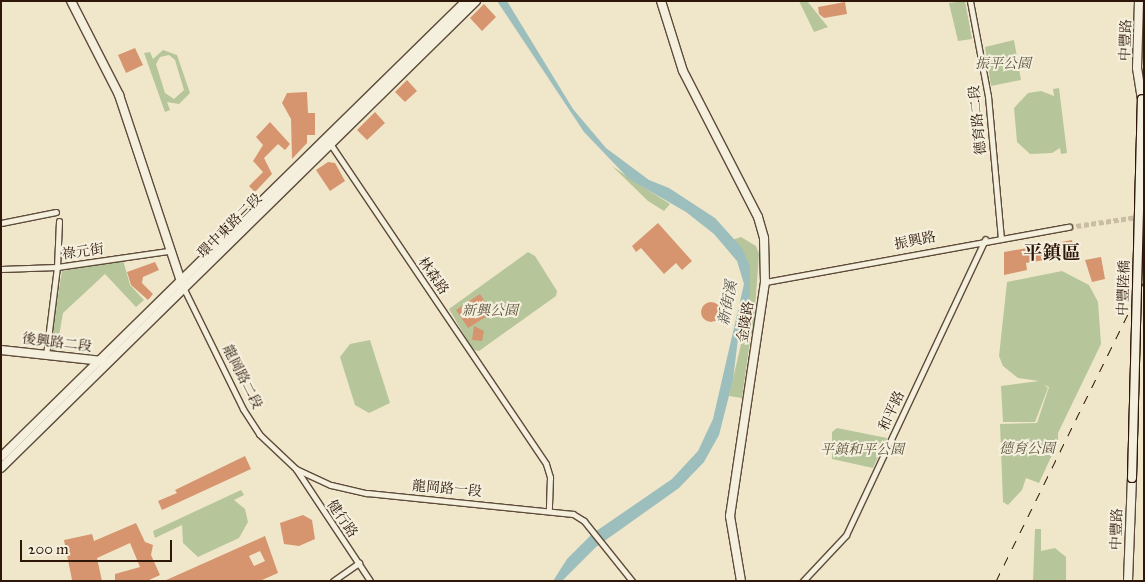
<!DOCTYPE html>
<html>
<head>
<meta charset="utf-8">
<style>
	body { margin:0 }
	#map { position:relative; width:1145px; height:582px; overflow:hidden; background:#f0e7cb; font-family:"IM FELL Great Primer","Noto Serif TC",serif }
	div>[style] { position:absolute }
	.green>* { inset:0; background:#b6c69a }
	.water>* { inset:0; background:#9cbebd }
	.building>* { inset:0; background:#d6956f }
	.round { border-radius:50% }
	.street-tunnel>* { height:5px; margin-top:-2.5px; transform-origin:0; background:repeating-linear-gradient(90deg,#c9bda4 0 5px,transparent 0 7.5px) }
	.roads { filter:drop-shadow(1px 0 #5e4b3a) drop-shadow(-1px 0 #5e4b3a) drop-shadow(0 1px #5e4b3a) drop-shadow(0 -1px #5e4b3a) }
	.street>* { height:5px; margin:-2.5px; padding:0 2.5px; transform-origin:2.5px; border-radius:2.5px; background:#f5efdd }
	.secondary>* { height:8px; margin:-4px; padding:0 4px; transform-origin:4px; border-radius:4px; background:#f5efdd }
	.rail>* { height:1px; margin-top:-0.5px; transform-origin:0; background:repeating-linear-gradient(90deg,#2e1709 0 9px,transparent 0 18px) }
	.bridges { filter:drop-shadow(1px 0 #2e1709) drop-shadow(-1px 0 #2e1709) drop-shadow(0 1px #2e1709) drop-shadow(0 -1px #2e1709) }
	.secondary-bridge>* { height:8px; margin:-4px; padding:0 4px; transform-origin:4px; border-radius:4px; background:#f5efdd }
	span { translate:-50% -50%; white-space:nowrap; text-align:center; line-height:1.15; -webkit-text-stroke:4px #f5efdd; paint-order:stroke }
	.street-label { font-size:14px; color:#2e1709 }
	.park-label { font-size:14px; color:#5e543c; font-style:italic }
	.water-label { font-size:15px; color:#545148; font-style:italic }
	.district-label { font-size:19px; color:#2e1709; font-weight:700 }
	.frame { position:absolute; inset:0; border:2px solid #2e1709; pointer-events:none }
	.scale { position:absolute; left:20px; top:540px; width:152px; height:22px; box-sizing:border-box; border:2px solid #2e1709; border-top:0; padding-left:6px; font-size:15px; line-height:18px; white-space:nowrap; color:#2e1709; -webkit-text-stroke:4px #f5efdd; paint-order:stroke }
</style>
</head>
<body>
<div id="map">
	<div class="green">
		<div style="clip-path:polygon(799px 1px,807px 1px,828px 27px,814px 32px)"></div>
		<div style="clip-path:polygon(965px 1px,972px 39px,958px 41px,949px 3px)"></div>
		<div style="clip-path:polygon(1014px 40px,1021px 80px,991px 86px,985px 47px)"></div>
		<div style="clip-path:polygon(evenodd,163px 50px,177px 55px,190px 93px,179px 104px,167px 102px,170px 110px,165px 112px,144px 53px,150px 52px,153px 59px,163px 50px,169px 55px,175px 60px,184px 90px,174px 99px,165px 93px,156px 64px,160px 57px,169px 55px)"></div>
		<div style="clip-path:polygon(1059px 88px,1067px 153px,1061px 154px,1060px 148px,1052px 153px,1030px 154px,1017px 142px,1014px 108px,1028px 93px,1041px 91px,1054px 96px,1053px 89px)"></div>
		<div style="clip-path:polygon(612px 166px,640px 185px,670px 204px,664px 211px,648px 201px)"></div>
		<div style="clip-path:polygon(741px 237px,756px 246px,759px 254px,753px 335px,739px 330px,748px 293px,732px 240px)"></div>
		<div style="clip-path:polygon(528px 252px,535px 256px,557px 291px,556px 296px,479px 351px,473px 350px,449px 309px)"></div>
		<div style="clip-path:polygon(123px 260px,130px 285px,144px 300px,136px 307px,105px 274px,63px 313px,56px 354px,48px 353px,62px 271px)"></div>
		<div style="clip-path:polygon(1062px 271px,1089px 285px,1098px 302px,1101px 344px,1058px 433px,1058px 442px,1039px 483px,1026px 478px,1022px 490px,1008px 505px,1003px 502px,1000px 424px,1037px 423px,1049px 387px,1044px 385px,1048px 388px,1035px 422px,1003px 422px,1001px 386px,1039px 381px,1018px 378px,1003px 366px,999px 356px,1007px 282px)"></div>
		<div style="clip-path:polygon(370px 340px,390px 403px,369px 413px,355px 405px,340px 357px,350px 344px)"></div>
		<div style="clip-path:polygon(742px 340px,750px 341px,742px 398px,729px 396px)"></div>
		<div style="clip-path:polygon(837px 428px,887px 438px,873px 468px,832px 459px,832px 432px)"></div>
		<div style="clip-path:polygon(241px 490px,244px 495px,234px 500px,245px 509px,248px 522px,239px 538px,198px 557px,183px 543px,182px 525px,155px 538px,153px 531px)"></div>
		<div style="clip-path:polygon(1035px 529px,1041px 529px,1041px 551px,1055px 548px,1066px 557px,1066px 581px,1033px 581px)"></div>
	</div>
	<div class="water">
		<div style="clip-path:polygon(497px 1px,507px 1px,573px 109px,606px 148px,649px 180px,669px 188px,715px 218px,742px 248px,750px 266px,750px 295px,744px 325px,739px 330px,733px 380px,719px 435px,704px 462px,679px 488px,596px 547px,562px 581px,553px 581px,567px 559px,592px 534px,672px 479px,698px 451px,713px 419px,744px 284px,737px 261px,714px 234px,686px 212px,629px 179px,584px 132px)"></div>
	</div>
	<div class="building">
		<div style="clip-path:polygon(845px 2px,847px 14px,824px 18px,819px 14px,818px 7px)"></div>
		<div style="clip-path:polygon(484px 4px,496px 17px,482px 31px,470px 18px)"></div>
		<div style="clip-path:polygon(135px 48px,143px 65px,126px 73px,118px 55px)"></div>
		<div style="clip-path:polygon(407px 80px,417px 91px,405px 102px,395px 92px)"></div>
		<div style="clip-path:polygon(307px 92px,308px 113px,315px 113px,315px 135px,307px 135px,307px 143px,292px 159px,291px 119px,282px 103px,287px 93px)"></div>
		<div style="clip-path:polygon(375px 112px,385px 123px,367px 140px,357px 130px)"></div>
		<div style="clip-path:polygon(270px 122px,290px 144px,285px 150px,278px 144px,264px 158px,272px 174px,255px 192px,249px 186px,263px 172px,253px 161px,263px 145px,256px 137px)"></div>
		<div style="clip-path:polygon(328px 162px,335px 163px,345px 181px,330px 191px,316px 170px)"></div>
		<div style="clip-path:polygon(658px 223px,692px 261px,682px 270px,676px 263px,664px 274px,641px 248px,636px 252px,632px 246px)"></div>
		<div style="clip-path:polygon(1072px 240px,1075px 255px,1026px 263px,1027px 270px,1004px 275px,1004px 252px)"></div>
		<div style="clip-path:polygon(1101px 257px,1105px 279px,1092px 282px,1085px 260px)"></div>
		<div style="clip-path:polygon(155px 262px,159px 270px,143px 277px,142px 283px,153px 294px,148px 300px,131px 285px,127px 272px)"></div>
		<div style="clip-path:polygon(480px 294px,492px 313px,468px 328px,456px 310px)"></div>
		<div class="round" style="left:701px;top:302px;width:20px;height:20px"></div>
		<div style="clip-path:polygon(474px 326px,484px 331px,482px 341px,472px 340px)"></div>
		<div style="clip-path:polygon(245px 456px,251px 469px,162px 510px,158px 501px,177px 493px,175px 490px)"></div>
		<div style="clip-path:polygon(303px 515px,312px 520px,315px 539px,299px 546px,284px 544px,280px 523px)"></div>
		<div style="clip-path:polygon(136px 523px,145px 542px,153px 545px,151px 555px,160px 575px,147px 581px,115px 581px,115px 574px,140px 567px,130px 543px,97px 558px,102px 581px,72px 580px,64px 540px,92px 534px,94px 541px)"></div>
		<div style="clip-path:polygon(evenodd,265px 536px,278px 573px,262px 580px,164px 581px,265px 536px,260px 551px,265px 561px,254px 566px,249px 556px,260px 551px)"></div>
	</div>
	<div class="street-tunnel">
		<div style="left:1069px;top:227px;width:76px;rotate:-8.3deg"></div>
	</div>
	<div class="roads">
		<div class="street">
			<div style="left:970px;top:1px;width:97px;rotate:79.3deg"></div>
			<div style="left:988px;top:96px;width:143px;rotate:84.8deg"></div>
			<div style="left:329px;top:142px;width:388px;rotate:56deg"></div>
			<div style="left:546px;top:464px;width:14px;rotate:73deg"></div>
			<div style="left:550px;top:477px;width:32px;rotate:92deg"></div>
			<div style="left:1px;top:223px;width:56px;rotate:-11.3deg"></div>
			<div style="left:1px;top:269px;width:56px;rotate:-2deg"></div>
			<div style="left:57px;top:267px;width:112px;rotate:-8.2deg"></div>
			<div style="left:765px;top:282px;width:309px;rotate:-10.3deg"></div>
			<div style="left:184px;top:289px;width:134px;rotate:63.8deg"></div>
			<div style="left:243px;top:409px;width:30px;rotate:57deg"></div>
			<div style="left:259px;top:434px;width:51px;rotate:43.4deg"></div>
			<div style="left:296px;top:469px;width:134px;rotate:56.5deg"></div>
			<div style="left:46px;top:355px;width:89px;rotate:-82.9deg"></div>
			<div style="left:57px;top:267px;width:46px;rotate:-87.5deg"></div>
			<div style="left:296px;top:469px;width:38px;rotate:25deg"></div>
			<div style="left:331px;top:485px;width:37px;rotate:13deg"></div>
			<div style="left:367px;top:493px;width:207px;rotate:5.8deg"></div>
			<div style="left:573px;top:514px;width:13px;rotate:32deg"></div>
			<div style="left:584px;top:521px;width:77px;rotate:51.3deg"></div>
			<div style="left:333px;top:581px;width:32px;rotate:-35deg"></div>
			<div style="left:803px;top:581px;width:63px;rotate:-46.9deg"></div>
			<div style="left:846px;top:535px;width:327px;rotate:-64.8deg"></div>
		</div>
		<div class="secondary">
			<div style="left:71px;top:1px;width:106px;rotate:62.9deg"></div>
			<div style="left:119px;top:95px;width:202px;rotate:71.6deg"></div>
			<div style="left:661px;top:1px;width:73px;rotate:72.6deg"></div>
			<div style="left:683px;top:71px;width:164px;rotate:62.8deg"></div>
			<div style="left:758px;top:217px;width:22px;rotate:74deg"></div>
			<div style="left:764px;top:238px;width:44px;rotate:88.7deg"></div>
			<div style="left:765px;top:282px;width:237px;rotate:98.5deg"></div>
			<div style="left:730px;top:516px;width:66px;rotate:80.4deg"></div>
			<div style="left:1139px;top:1px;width:67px;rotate:91.7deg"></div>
			<div style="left:1137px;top:68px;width:31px;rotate:81deg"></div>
			<div style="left:1px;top:350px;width:102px;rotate:6.2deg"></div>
			<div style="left:1px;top:457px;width:651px;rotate:-44.44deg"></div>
			<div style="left:1px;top:468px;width:666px;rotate:-44.51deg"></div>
			<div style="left:1128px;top:581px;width:103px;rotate:-87.8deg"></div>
		</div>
	</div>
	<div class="rail">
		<div style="left:996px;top:581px;width:334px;rotate:-63.7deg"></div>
	</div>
	<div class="bridges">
		<div class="secondary-bridge">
			<div style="left:1132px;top:478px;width:379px;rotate:-88.5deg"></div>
		</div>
	</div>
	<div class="street-label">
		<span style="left:1126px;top:40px;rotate:-88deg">中豐路</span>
		<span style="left:978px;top:120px;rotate:-96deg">德育路二段</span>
		<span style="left:230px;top:226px;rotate:-45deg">環中東路二段</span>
		<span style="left:915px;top:241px;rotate:-11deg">振興路</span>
		<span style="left:83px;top:252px;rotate:-8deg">祿元街</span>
		<span style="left:433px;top:276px;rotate:55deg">林森路</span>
		<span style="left:1124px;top:288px;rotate:-88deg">中豐陸橋</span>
		<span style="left:746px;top:322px;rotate:-81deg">金陵路</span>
		<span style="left:57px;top:343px;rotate:7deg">後興路二段</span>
		<span style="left:242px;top:377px;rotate:63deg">龍岡路二段</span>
		<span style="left:892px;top:411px;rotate:-65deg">和平路</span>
		<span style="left:447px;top:489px;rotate:5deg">龍岡路一段</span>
		<span style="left:342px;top:519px;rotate:55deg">健行路</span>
		<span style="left:1117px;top:529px;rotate:-88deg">中豐路</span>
	</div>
	<div class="park-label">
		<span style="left:1003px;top:64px">振平公園</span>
		<span style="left:490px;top:311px">新興公園</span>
		<span style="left:1027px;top:449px">德育公園</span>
		<span style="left:862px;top:450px">平鎮和平公園</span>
	</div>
	<div class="water-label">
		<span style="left:728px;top:303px;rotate:-79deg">新街溪</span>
	</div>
	<div class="district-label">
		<span style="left:1052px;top:253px">平鎮區</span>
	</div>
	<div class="frame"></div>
	<div class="scale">200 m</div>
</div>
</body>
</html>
